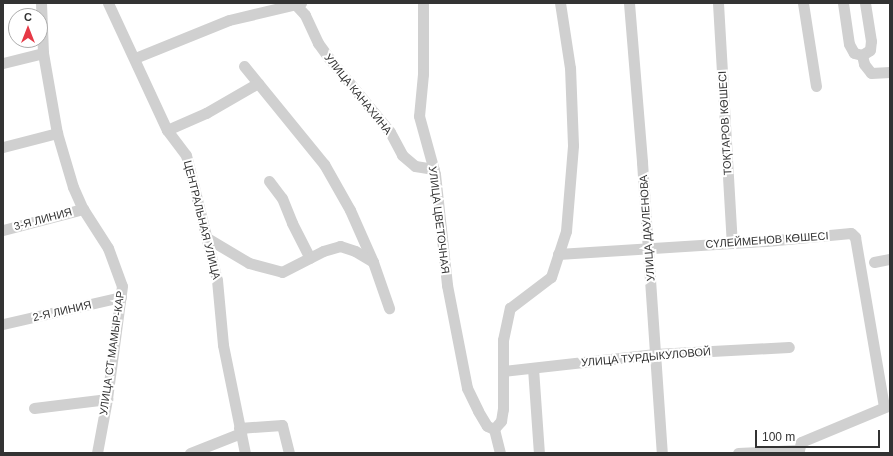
<!DOCTYPE html>
<html>
<head>
<meta charset="utf-8">
<style>
	body { margin:0 }
	#map { position:relative; width:893px; height:456px; overflow:hidden; background:#fff; font-family:Helvetica,sans-serif }
	div>[style] { position:absolute }
	.minor>* { height:11px; margin:-5.5px; padding:0 5.5px; transform-origin:5.5px; border-radius:5.5px; background:#d0d0d0 }
	span { translate:-50% -50%; white-space:nowrap; text-align:center; line-height:1.15; -webkit-text-stroke:4px #fff; paint-order:stroke }
	.street-label { font-size:11px; color:#333 }
	.frame { position:absolute; inset:0; border:4px solid #333; pointer-events:none }
	.north { position:absolute; left:8px; top:8px; width:40px; height:40px; box-sizing:border-box; background:#fff; border:1px solid #adadad; border-radius:50%; rotate:0deg; font-size:11px; font-weight:700; line-height:16px; text-align:center; color:#333 }
	.north::after { content:''; display:block; margin:auto; width:14px; height:18px; background:#e63946; clip-path:polygon(50% 0,100% 100%,50% 72%,0 100%) }
	.scale { position:absolute; left:755px; top:430px; width:125px; height:18px; box-sizing:border-box; border:2px solid #333; border-top:0; padding-left:5px; font-size:12px; line-height:14px; white-space:nowrap; color:#333; -webkit-text-stroke:3px #fff; paint-order:stroke }
</style>
</head>
<body>
<div id="map">
	<div class="minor">
		<div style="left:41px;top:3px;width:50px;rotate:87.7deg"></div>
		<div style="left:43px;top:53px;width:81px;rotate:80.1deg"></div>
		<div style="left:57px;top:133px;width:56px;rotate:73.5deg"></div>
		<div style="left:73px;top:187px;width:24px;rotate:66deg"></div>
		<div style="left:83px;top:209px;width:46px;rotate:57.3deg"></div>
		<div style="left:108px;top:248px;width:40px;rotate:69.8deg"></div>
		<div style="left:122px;top:286px;width:114px;rotate:97.6deg"></div>
		<div style="left:107px;top:399px;width:55px;rotate:100.5deg"></div>
		<div style="left:108px;top:3px;width:140px;rotate:65.1deg"></div>
		<div style="left:167px;top:130px;width:31px;rotate:53deg"></div>
		<div style="left:186px;top:155px;width:129px;rotate:76.1deg"></div>
		<div style="left:217px;top:280px;width:65px;rotate:84.7deg"></div>
		<div style="left:223px;top:345px;width:110px;rotate:78.5deg"></div>
		<div style="left:294px;top:3px;width:16px;rotate:47deg"></div>
		<div style="left:305px;top:15px;width:31px;rotate:65deg"></div>
		<div style="left:318px;top:43px;width:17px;rotate:54deg"></div>
		<div style="left:328px;top:57px;width:97px;rotate:50.4deg"></div>
		<div style="left:390px;top:132px;width:26px;rotate:62deg"></div>
		<div style="left:402px;top:155px;width:17px;rotate:40deg"></div>
		<div style="left:415px;top:166px;width:19px;rotate:9deg"></div>
		<div style="left:423px;top:3px;width:71px;rotate:90deg"></div>
		<div style="left:423px;top:74px;width:42px;rotate:95.4deg"></div>
		<div style="left:419px;top:116px;width:60px;rotate:74.6deg"></div>
		<div style="left:435px;top:174px;width:112px;rotate:83.8deg"></div>
		<div style="left:447px;top:285px;width:105px;rotate:79deg"></div>
		<div style="left:467px;top:388px;width:25px;rotate:64deg"></div>
		<div style="left:478px;top:411px;width:17px;rotate:59deg"></div>
		<div style="left:487px;top:426px;width:8px;rotate:23deg"></div>
		<div style="left:494px;top:429px;width:11px;rotate:-49deg"></div>
		<div style="left:501px;top:421px;width:12px;rotate:-81deg"></div>
		<div style="left:503px;top:409px;width:69px;rotate:-90deg"></div>
		<div style="left:503px;top:340px;width:33px;rotate:-78deg"></div>
		<div style="left:510px;top:308px;width:51px;rotate:-37.1deg"></div>
		<div style="left:551px;top:277px;width:48px;rotate:-71.9deg"></div>
		<div style="left:566px;top:231px;width:86px;rotate:-85.3deg"></div>
		<div style="left:573px;top:145px;width:77px;rotate:-92.2deg"></div>
		<div style="left:570px;top:68px;width:66px;rotate:-98.7deg"></div>
		<div style="left:629px;top:3px;width:160px;rotate:85.3deg"></div>
		<div style="left:642px;top:162px;width:292px;rotate:86.1deg"></div>
		<div style="left:718px;top:3px;width:240px;rotate:86.7deg"></div>
		<div style="left:803px;top:3px;width:84px;rotate:81.1deg"></div>
		<div style="left:843px;top:3px;width:41px;rotate:81.7deg"></div>
		<div style="left:849px;top:44px;width:10px;rotate:61deg"></div>
		<div style="left:854px;top:53px;width:8px;rotate:14deg"></div>
		<div style="left:862px;top:55px;width:9px;rotate:-32deg"></div>
		<div style="left:870px;top:50px;width:9px;rotate:-84deg"></div>
		<div style="left:871px;top:41px;width:38px;rotate:-99deg"></div>
		<div style="left:862px;top:55px;width:9px;rotate:77deg"></div>
		<div style="left:864px;top:64px;width:11px;rotate:52deg"></div>
		<div style="left:871px;top:73px;width:19px;rotate:-3deg"></div>
		<div style="left:135px;top:58px;width:101px;rotate:-22deg"></div>
		<div style="left:229px;top:20px;width:74px;rotate:-13.3deg"></div>
		<div style="left:3px;top:63px;width:41px;rotate:-14deg"></div>
		<div style="left:244px;top:66px;width:127px;rotate:50.8deg"></div>
		<div style="left:324px;top:164px;width:53px;rotate:60.5deg"></div>
		<div style="left:350px;top:210px;width:57px;rotate:66.1deg"></div>
		<div style="left:167px;top:130px;width:43px;rotate:-23.6deg"></div>
		<div style="left:206px;top:113px;width:60px;rotate:-30deg"></div>
		<div style="left:3px;top:147px;width:56px;rotate:-14.5deg"></div>
		<div style="left:269px;top:181px;width:21px;rotate:53deg"></div>
		<div style="left:282px;top:198px;width:27px;rotate:68deg"></div>
		<div style="left:292px;top:223px;width:39px;rotate:63deg"></div>
		<div style="left:3px;top:230px;width:83px;rotate:-14.7deg"></div>
		<div style="left:207px;top:238px;width:49px;rotate:30.8deg"></div>
		<div style="left:249px;top:263px;width:34px;rotate:15deg"></div>
		<div style="left:282px;top:272px;width:46px;rotate:-27.1deg"></div>
		<div style="left:323px;top:251px;width:18px;rotate:-16deg"></div>
		<div style="left:340px;top:246px;width:16px;rotate:18deg"></div>
		<div style="left:355px;top:251px;width:21px;rotate:31deg"></div>
		<div style="left:373px;top:262px;width:49px;rotate:70.8deg"></div>
		<div style="left:558px;top:254px;width:208px;rotate:-3.6deg"></div>
		<div style="left:766px;top:241px;width:85px;rotate:-5.4deg"></div>
		<div style="left:851px;top:233px;width:6px;rotate:45deg"></div>
		<div style="left:855px;top:237px;width:171px;rotate:80.3deg"></div>
		<div style="left:874px;top:262px;width:16px;rotate:-11deg"></div>
		<div style="left:3px;top:324px;width:121px;rotate:-12.9deg"></div>
		<div style="left:533px;top:368px;width:85px;rotate:86deg"></div>
		<div style="left:503px;top:371px;width:153px;rotate:-6.4deg"></div>
		<div style="left:655px;top:354px;width:134px;rotate:-3deg"></div>
		<div style="left:34px;top:408px;width:74px;rotate:-7deg"></div>
		<div style="left:239px;top:428px;width:43px;rotate:-4deg"></div>
		<div style="left:282px;top:425px;width:29px;rotate:76deg"></div>
		<div style="left:494px;top:429px;width:25px;rotate:76deg"></div>
		<div style="left:190px;top:453px;width:55px;rotate:-21.4deg"></div>
		<div style="left:738px;top:453px;width:61px;rotate:-2.8deg"></div>
		<div style="left:799px;top:450px;width:8px;rotate:-76deg"></div>
		<div style="left:801px;top:442px;width:96px;rotate:-22.6deg"></div>
	</div>
	<div class="street-label">
		<span style="left:358px;top:94px;rotate:51deg">УЛИЦА КАНАХИНА</span>
		<span style="left:725px;top:123px;rotate:-93deg">ТОҚТАРОВ КӨШЕСІ</span>
		<span style="left:43px;top:219px;rotate:-15deg">3-Я ЛИНИЯ</span>
		<span style="left:202px;top:220px;rotate:76deg">ЦЕНТРАЛЬНАЯ УЛИЦА</span>
		<span style="left:439px;top:220px;rotate:83deg">УЛИЦА ЦВЕТОЧНАЯ</span>
		<span style="left:647px;top:228px;rotate:-94deg">УЛИЦА ДАУЛЕНОВА</span>
		<span style="left:767px;top:240px;rotate:-4deg">СҮЛЕЙМЕНОВ КӨШЕСІ</span>
		<span style="left:62px;top:311px;rotate:-13deg">2-Я ЛИНИЯ</span>
		<span style="left:112px;top:353px;rotate:-82deg">УЛИЦА СТ МАМЫР-КАР</span>
		<span style="left:646px;top:357px;rotate:-5deg">УЛИЦА ТУРДЫКУЛОВОЙ</span>
	</div>
	<div class="frame"></div>
	<div class="north">С</div>
	<div class="scale">100 m</div>
</div>
</body>
</html>
